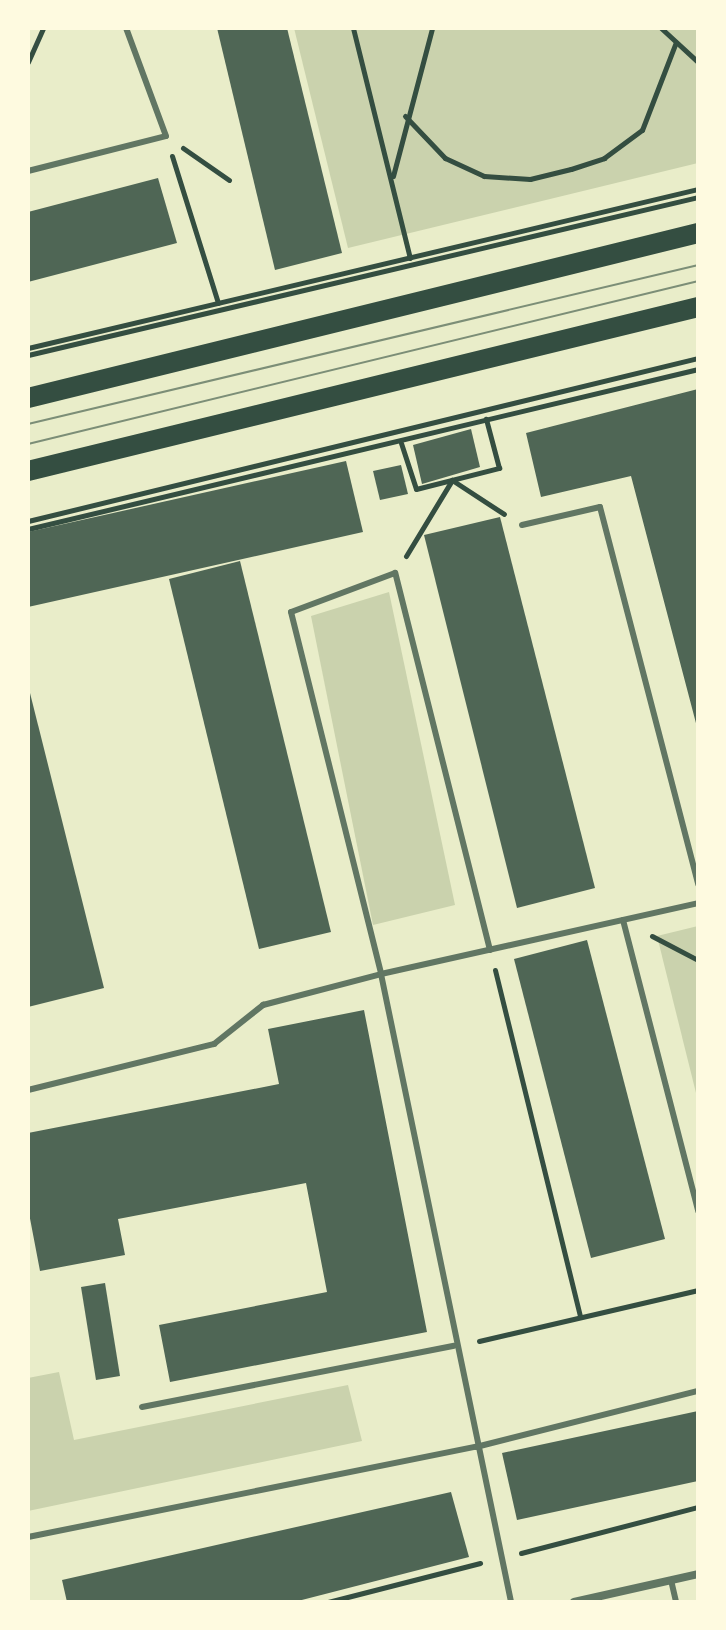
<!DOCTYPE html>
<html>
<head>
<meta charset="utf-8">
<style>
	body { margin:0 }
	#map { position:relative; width:726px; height:1630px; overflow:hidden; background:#e9edc9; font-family:Mulish,sans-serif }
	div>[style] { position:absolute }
	.green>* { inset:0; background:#cad2ad }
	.building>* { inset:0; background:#4f6655 }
	.path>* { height:5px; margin:-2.5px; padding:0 2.5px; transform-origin:2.5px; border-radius:2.5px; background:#344e41 }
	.service>* { height:6px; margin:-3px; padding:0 3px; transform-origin:3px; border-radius:3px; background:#617663 }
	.minor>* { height:8px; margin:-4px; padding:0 4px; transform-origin:4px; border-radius:4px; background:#617663 }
	.primary>* { height:20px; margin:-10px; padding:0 10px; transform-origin:10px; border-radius:10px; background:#344e41 }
	.tram>* { height:2px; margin:-1px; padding:0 1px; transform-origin:1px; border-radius:1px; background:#7c8e77 }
	span { translate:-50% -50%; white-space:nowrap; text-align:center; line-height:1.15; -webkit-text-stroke:6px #fefae0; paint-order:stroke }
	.frame { position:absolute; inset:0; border:30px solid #fefae0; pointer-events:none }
</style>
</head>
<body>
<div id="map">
	<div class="green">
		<div style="clip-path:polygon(294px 28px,698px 28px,698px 163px,348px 248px)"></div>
		<div style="clip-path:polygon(389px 592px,455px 905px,373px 925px,311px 616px)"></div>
		<div style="clip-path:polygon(698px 926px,698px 1101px,657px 936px)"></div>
		<div style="clip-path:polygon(59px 1372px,74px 1440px,348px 1385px,362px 1441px,28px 1511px,28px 1378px)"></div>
	</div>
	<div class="building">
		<div style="clip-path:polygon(217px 28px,287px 28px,342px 253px,275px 270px)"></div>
		<div style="clip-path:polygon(158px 178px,177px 243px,28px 282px,28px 212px)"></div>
		<div style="clip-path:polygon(698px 389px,698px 727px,697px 727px,631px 476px,541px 497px,526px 433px)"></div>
		<div style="clip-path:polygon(471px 429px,480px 467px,422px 484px,413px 445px)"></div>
		<div style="clip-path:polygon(346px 461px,363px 532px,28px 607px,28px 532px)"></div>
		<div style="clip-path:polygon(401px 465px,408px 494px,380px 500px,373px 471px)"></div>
		<div style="clip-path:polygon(500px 517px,595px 888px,517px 908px,424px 535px)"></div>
		<div style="clip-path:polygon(240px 561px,331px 932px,259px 949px,169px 579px)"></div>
		<div style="clip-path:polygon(28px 685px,104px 988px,28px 1007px)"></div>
		<div style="clip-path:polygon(587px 940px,665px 1239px,591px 1258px,514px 959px)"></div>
		<div style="clip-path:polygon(364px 1010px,427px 1332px,170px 1382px,159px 1325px,327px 1292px,306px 1183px,118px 1219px,125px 1255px,40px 1271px,28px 1208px,28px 1133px,279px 1084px,268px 1029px)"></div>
		<div style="clip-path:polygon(105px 1283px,120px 1376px,96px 1380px,81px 1287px)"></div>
		<div style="clip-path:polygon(698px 1411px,698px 1481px,517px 1520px,502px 1453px)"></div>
		<div style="clip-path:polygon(451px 1492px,469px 1557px,294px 1602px,67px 1602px,62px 1580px)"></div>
	</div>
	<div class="path">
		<div style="left:353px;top:28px;width:237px;rotate:76.1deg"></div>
		<div style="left:661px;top:28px;width:50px;rotate:42.6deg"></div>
		<div style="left:28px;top:62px;width:37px;rotate:-66deg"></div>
		<div style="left:405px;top:116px;width:58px;rotate:46.4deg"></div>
		<div style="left:445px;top:158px;width:43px;rotate:24.8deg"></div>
		<div style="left:484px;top:176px;width:46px;rotate:3.7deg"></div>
		<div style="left:530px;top:179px;width:42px;rotate:-13.7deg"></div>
		<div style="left:571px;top:169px;width:35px;rotate:-18deg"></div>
		<div style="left:604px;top:158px;width:47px;rotate:-36.4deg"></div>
		<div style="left:642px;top:130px;width:94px;rotate:-68.9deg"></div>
		<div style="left:183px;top:148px;width:56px;rotate:34.8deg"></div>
		<div style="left:172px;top:156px;width:154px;rotate:72.6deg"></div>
		<div style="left:393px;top:176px;width:153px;rotate:-75.2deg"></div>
		<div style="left:28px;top:348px;width:689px;rotate:-13.35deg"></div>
		<div style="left:28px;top:355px;width:688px;rotate:-13.27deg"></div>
		<div style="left:401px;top:443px;width:48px;rotate:71.9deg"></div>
		<div style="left:416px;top:489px;width:86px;rotate:-14.2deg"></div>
		<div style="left:499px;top:468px;width:51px;rotate:-104.9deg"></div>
		<div style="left:28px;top:521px;width:690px;rotate:-13.67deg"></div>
		<div style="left:28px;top:529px;width:689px;rotate:-13.43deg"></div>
		<div style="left:406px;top:556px;width:89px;rotate:-58.8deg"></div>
		<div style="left:452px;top:480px;width:62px;rotate:33.2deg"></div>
		<div style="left:652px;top:936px;width:52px;rotate:27.6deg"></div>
		<div style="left:495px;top:970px;width:356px;rotate:76.2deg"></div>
		<div style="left:479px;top:1341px;width:225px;rotate:-13.1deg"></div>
		<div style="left:521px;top:1553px;width:183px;rotate:-14.6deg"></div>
		<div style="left:328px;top:1602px;width:157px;rotate:-14.4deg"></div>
	</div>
	<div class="service">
		<div style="left:28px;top:171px;width:142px;rotate:-14.2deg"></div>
		<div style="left:166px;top:136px;width:115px;rotate:-110.3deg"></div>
		<div style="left:522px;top:525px;width:80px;rotate:-13deg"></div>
		<div style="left:600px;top:507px;width:390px;rotate:75.4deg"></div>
		<div style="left:623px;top:920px;width:301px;rotate:75.5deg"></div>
		<div style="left:490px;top:950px;width:389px;rotate:-104.1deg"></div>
		<div style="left:395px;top:573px;width:111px;rotate:159.4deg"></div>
		<div style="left:291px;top:612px;width:373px;rotate:76deg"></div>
		<div style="left:381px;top:974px;width:325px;rotate:-12.6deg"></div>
		<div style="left:28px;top:1090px;width:192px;rotate:-13.9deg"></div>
		<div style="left:214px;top:1044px;width:63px;rotate:-38.5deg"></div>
		<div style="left:263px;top:1005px;width:122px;rotate:-14.7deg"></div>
		<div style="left:381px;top:974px;width:641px;rotate:78.3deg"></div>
		<div style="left:142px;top:1407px;width:318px;rotate:-11.1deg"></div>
		<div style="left:28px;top:1537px;width:457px;rotate:-11.4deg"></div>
		<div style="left:476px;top:1447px;width:229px;rotate:-14.2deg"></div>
		<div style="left:671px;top:1580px;width:23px;rotate:77deg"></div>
	</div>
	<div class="minor">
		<div style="left:574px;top:1602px;width:127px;rotate:-12.7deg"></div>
	</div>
	<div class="primary">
		<div style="left:28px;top:398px;width:690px;rotate:-13.83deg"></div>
		<div style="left:28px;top:471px;width:690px;rotate:-13.75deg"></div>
	</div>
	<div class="tram">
		<div style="left:28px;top:424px;width:689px;rotate:-13.35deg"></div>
		<div style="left:28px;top:444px;width:690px;rotate:-13.67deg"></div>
	</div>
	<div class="frame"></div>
</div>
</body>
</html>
